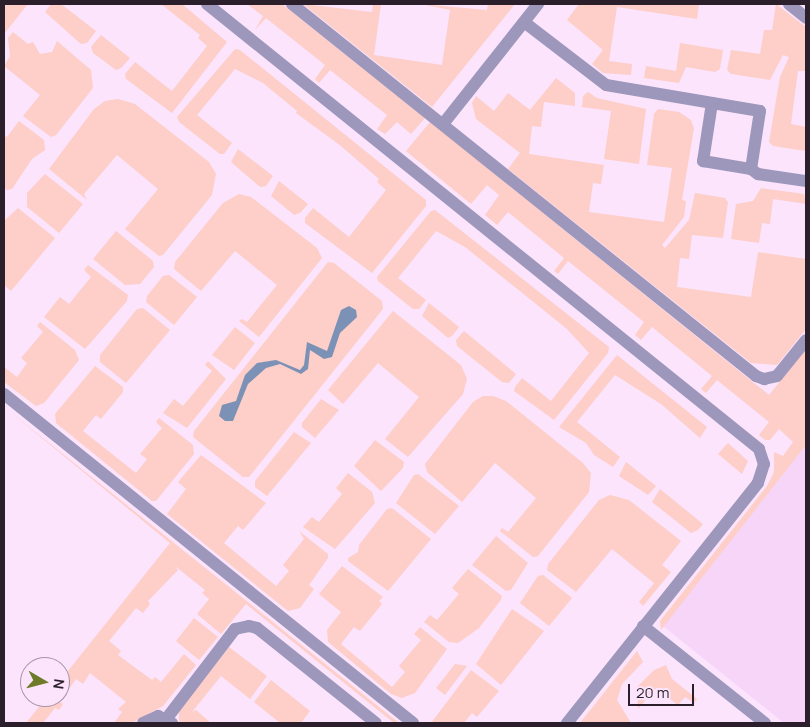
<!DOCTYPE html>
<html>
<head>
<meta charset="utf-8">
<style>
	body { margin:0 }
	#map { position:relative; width:810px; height:727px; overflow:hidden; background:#fbe4fc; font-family:Manrope,sans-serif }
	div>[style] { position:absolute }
	.built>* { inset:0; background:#f6d5f9 }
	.green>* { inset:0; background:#fecec8 }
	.water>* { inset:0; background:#7c91b6 }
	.minor>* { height:12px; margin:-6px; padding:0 6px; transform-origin:6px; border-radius:6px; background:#9d97bc }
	span { translate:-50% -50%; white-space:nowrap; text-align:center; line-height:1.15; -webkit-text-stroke:4px #fbe4fc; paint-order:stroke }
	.frame { position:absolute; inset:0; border:5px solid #2a1f2a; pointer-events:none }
	.north { position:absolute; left:20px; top:657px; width:50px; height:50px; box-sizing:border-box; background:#fbe4fc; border:1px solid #a795a8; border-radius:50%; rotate:98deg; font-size:14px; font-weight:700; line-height:20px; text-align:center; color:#2a1f2a }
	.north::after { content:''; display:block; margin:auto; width:18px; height:22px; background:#6e7c29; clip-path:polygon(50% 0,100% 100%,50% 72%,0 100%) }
	.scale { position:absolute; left:628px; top:684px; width:66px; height:22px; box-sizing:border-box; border:2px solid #2a1f2a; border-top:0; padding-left:6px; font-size:15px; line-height:18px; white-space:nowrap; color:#2a1f2a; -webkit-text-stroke:4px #fbe4fc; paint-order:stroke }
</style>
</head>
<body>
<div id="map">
	<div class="built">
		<div style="clip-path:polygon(806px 445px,806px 723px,784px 723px,663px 626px)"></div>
	</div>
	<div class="green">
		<div style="clip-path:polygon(4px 4px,28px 4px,4px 34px)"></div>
		<div style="clip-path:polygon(51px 4px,61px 4px,96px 31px,87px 43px,81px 44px,45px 12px)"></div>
		<div style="clip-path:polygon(161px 4px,182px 4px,227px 42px,172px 113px,126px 79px,125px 74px,135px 62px,172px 91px,207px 46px,198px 38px,200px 35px)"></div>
		<div style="clip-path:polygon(247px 4px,282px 4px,425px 118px,411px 134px,397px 122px,385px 134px,377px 129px,387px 115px,330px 70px,319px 83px,315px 79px,325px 65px,266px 18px,255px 30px,263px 16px)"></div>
		<div style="clip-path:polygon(303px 4px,372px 12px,373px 4px,381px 4px,374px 55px,442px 65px,450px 10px,421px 4px,487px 10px,488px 4px,515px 4px,432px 107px)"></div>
		<div style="clip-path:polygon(579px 4px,699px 4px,697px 19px,617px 7px,609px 61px,632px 64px,631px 75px,603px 73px,592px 64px,603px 50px,567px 20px)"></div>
		<div style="clip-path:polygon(776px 4px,806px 27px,806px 71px,798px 71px,791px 124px,806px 127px,806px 151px,773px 146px,769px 142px,780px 77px,789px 57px,783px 55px,770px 80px,731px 74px,727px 70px,731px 50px,760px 54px,764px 30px,772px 30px)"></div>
		<div style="clip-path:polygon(13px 32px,28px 44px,33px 42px,40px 54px,52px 52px,57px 41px,91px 70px,93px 88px,56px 135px,51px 137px,23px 116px,40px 95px,4px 66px,10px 56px,8px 38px)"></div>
		<div style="clip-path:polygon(101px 35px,130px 58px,121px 68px,116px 70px,93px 53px,91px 47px)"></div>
		<div style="clip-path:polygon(680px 43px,723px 50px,720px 69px,715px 72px,686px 67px,679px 83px,644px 78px,646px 66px,676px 71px)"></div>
		<div style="clip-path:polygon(235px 49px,240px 50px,426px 200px,426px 206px,372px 273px,305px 223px,305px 218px,313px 208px,349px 237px,386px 190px,377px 182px,379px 179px,341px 146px,296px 113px,297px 111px,263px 83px,235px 69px,197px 115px,232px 143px,224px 154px,220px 154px,179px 122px,177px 117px)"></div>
		<div style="clip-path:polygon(556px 78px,575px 93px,575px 106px,544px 102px,541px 127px,532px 126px,529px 154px,604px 165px,601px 184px,593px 183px,589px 212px,664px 222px,672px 168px,647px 165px,654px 114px,658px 109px,679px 112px,691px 120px,694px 128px,682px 200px,686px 201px,684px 217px,662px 245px,665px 248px,689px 220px,695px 193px,725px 198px,728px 202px,723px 238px,692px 235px,689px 259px,680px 258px,677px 287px,751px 297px,758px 252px,806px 259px,806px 329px,777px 365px,751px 363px,508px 169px,520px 153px,476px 119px,472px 103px,476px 96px,494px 111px,508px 93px,530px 110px)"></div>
		<div style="clip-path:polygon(588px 92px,597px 98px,646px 109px,639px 164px,604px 159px,611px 111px,582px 107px,583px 96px)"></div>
		<div style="clip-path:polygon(118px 99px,135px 104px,209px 162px,216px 174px,212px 195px,163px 255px,159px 256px,125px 229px,158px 189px,117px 155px,84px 194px,87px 200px,49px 169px,94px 109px,105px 101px)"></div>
		<div style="clip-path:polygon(19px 121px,44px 140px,45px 150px,32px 159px,12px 189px,7px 190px,4px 188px,4px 135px,7px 137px)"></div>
		<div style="clip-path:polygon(430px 122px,769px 395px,806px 349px,806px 445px,661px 630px,660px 621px,767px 486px,774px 472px,774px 452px,783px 456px,793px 442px,779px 429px,770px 440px,765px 440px,759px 435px,769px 422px,717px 380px,706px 393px,701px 389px,712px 376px,652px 327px,641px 340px,635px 335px,644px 322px,568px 261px,558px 274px,554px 271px,564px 258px,508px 212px,497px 225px,485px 215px,499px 195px,487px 185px,471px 204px,406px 151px)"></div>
		<div style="clip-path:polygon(238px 149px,273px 176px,266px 186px,260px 187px,231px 162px)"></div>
		<div style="clip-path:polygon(45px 174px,83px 204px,59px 233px,27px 207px,27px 193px)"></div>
		<div style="clip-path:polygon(279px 181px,308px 204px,300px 213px,294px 215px,271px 196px)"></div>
		<div style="clip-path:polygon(761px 188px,804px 194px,806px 204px,773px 199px,770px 224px,762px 223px,759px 243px,731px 239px,736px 204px,753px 201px)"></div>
		<div style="clip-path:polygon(239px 194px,251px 197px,317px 248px,322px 258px,259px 337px,239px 321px,242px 319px,247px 322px,277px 285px,235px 251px,201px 291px,174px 269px,175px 262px,223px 203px)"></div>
		<div style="clip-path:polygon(18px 208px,55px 238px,11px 291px,4px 285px,4px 221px)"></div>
		<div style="clip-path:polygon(435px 210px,609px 347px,608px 353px,554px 420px,514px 391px,515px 387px,522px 378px,551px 401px,589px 353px,567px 329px,465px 247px,436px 231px,398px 278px,426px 300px,419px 309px,413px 309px,378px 281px,377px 277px,431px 211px)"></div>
		<div style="clip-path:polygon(116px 231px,153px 261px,154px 267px,140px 284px,125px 285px,93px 259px)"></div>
		<div style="clip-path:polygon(328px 262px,334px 263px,382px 301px,383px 309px,249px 477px,243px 477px,193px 437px,194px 431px)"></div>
		<div style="clip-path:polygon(88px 265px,128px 295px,127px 301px,85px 349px,44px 317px,60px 297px,69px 304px,91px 277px,84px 270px)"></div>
		<div style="clip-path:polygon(169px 275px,197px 297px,174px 325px,146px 302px,147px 296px,163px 276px)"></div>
		<div style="clip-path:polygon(429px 303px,459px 327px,452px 336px,448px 338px,422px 316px)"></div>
		<div style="clip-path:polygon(143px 308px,170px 330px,126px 383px,100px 362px,100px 355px,137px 309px)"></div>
		<div style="clip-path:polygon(393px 311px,461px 365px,467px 379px,463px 394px,408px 457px,385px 439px,419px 397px,378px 363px,343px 404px,328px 390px)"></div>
		<div style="clip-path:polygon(40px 322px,75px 350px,79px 360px,44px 403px,36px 406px,4px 382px,4px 367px,17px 377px,27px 363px,21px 358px,43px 332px,37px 326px)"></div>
		<div style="clip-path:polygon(235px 327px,255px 343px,234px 370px,212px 355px)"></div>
		<div style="clip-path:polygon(464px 331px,516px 374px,509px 383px,502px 382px,457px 346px,456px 340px)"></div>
		<div style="clip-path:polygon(617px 355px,707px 427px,700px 438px,661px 404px,615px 375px,577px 422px,620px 457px,613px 467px,594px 455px,586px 443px,559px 427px)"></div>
		<div style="clip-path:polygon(208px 361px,226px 379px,187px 428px,163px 413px,174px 399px,183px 406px,212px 371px,205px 365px)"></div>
		<div style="clip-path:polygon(95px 366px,123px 387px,123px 392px,101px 419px,96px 415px,83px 431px,136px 473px,147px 459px,140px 454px,162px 428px,156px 422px,159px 418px,193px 445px,194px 454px,156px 501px,152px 501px,56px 423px,55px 414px)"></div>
		<div style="clip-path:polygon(483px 396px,493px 396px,506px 401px,583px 463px,591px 473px,589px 492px,538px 556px,533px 557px,500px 531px,502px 528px,508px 532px,536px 498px,495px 463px,462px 502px,427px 472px,425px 464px,473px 402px)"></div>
		<div style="clip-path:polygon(321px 399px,339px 410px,315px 438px,302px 427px,302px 423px)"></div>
		<div style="clip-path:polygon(4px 407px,399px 723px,394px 723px,246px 604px,221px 634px,197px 614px,209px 599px,202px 593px,205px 590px,175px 566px,178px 570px,148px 601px,150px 604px,143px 613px,136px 608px,109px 641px,121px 651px,118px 655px,152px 680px,155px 677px,161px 682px,184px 654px,196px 665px,163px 706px,132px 723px,114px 723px,122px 712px,118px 709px,126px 702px,90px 673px,83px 684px,76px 679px,60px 702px,63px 704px,59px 710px,55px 708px,43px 723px,26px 723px,47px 697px,60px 697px,60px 681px,170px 543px)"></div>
		<div style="clip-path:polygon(294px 432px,311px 443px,267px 496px,255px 487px,255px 481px)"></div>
		<div style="clip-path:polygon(375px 440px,404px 462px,403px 468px,381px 491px,354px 466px)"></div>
		<div style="clip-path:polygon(728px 443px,748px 461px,742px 474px,718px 454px)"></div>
		<div style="clip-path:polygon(201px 455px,266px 503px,243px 530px,238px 526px,224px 543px,276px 586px,289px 571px,283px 565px,304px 539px,299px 531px,328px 554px,328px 558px,309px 585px,314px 589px,300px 608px,288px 611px,167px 514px,186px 489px,178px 482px)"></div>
		<div style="clip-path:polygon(626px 462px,656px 486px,648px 495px,619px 476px)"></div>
		<div style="clip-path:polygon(348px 473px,372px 492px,375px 503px,335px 549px,303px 527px,312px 517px,319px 522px,342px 494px,336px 488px)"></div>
		<div style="clip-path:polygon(418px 474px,459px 506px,435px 534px,396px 503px,414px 475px)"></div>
		<div style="clip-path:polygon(660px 489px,703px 524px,698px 530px,691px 533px,652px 502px)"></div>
		<div style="clip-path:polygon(610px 495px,629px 500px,681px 541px,662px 565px,671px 572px,643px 606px,639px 602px,654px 583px,612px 549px,576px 592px,547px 570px,548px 564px,599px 500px)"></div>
		<div style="clip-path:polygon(392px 508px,431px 539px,388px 591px,348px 561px,348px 558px,358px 552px,359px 545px,387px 509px)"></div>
		<div style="clip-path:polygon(496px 536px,528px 563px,511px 590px,506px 591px,472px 565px)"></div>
		<div style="clip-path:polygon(342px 566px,383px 597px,379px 601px,382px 604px,360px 631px,354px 627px,341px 644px,392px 687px,405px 672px,399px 666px,421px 640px,414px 634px,420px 627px,447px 649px,415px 693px,402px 698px,391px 694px,328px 642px,327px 630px,341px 612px,319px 594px)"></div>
		<div style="clip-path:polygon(468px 569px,502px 596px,501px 600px,479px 628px,458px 643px,449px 642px,424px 622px,430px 615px,437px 620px,459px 594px,452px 588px)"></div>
		<div style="clip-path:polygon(543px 575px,572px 598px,549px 626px,520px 603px,538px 576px)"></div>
		<div style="clip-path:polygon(512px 609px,544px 631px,501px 685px,476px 664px)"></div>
		<div style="clip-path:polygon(194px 618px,218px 637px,199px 660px,176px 641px)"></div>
		<div style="clip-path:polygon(229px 647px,267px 676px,250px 699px,221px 676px,192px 712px,196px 710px,211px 723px,179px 723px,179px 711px)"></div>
		<div style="clip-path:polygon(637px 651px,643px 662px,622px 684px,617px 700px,631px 723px,580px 723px)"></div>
		<div style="clip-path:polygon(455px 664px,467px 666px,445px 695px,436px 688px)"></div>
		<div style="clip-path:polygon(666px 665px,672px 679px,697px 699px,694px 703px,685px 697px,678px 705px,655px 689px,638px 709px,637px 687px,654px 670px)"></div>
		<div style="clip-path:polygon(471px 670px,499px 691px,477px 717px,472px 713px,464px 723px,431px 723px)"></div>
		<div style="clip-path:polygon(271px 680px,310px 711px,301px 723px,280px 723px,254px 702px)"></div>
	</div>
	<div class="water">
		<div style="clip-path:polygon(349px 306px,356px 310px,357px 317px,340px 333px,332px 357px,324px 359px,310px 350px,308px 369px,301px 374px,280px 364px,266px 368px,248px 384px,233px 421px,225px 421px,219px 416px,222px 405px,236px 401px,245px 375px,257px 363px,276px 360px,300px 370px,304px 365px,307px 342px,327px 351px,341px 310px)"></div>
	</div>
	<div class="minor">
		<div style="left:207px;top:4px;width:709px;rotate:38.87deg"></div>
		<div style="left:759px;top:449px;width:16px;rotate:72deg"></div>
		<div style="left:764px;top:464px;width:20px;rotate:108deg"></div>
		<div style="left:758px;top:483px;width:307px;rotate:128.5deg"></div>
		<div style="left:292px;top:4px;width:595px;rotate:38.72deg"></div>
		<div style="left:756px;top:376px;width:9px;rotate:21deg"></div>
		<div style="left:764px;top:379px;width:13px;rotate:-13deg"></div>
		<div style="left:777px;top:376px;width:46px;rotate:-51.1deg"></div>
		<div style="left:789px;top:4px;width:22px;rotate:39deg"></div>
		<div style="left:524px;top:22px;width:103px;rotate:37.5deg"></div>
		<div style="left:606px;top:85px;width:156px;rotate:9.6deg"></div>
		<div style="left:760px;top:111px;width:59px;rotate:98.8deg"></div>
		<div style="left:751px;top:169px;width:9px;rotate:36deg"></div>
		<div style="left:758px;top:174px;width:49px;rotate:8.3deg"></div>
		<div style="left:712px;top:103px;width:59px;rotate:98.8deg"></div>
		<div style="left:703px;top:161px;width:49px;rotate:9.5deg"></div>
		<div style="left:443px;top:124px;width:153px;rotate:-51.6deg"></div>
		<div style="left:4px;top:394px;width:525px;rotate:38.81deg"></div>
		<div style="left:643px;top:626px;width:156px;rotate:38.5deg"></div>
		<div style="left:167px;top:718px;width:112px;rotate:-52.6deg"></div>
		<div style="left:235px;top:629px;width:14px;rotate:-12deg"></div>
		<div style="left:249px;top:626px;width:8px;rotate:14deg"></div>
		<div style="left:257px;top:628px;width:152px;rotate:38.6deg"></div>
		<div style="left:143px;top:723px;width:17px;rotate:-25deg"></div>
		<div style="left:158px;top:716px;width:16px;rotate:27deg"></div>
	</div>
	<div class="frame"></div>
	<div class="north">N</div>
	<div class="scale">20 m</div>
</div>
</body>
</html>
